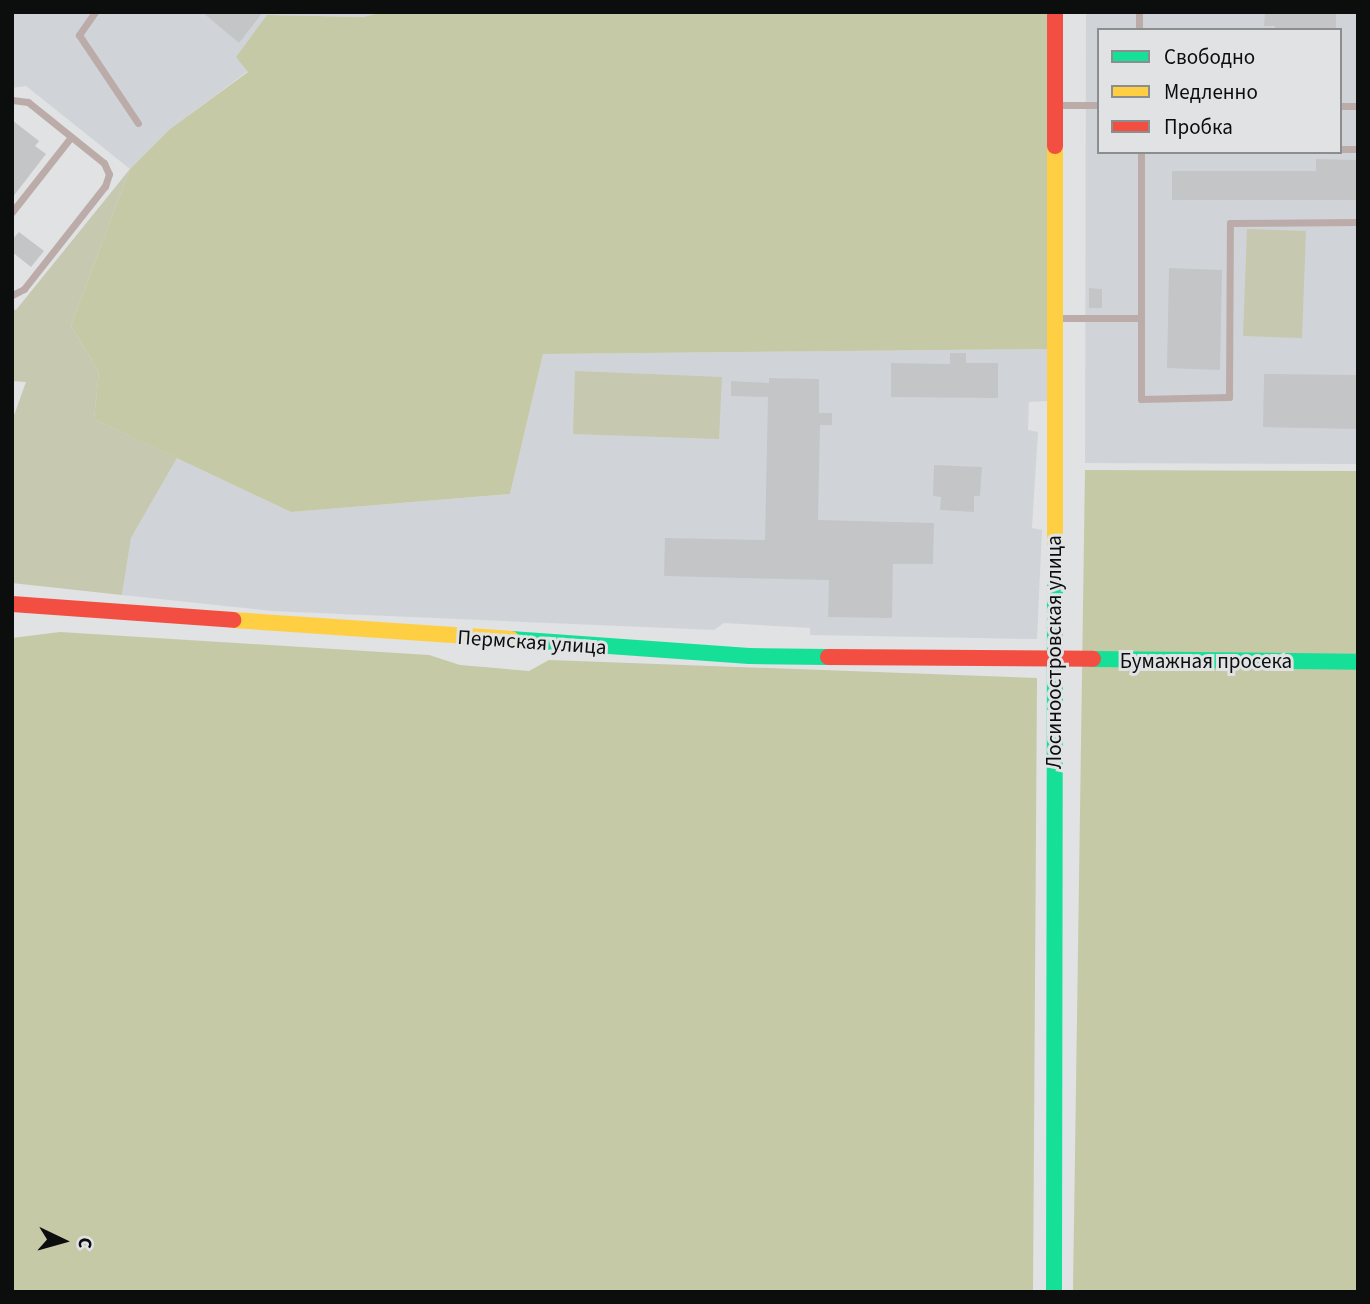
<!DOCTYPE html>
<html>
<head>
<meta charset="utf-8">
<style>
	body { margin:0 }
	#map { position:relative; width:1370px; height:1304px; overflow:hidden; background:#e1e2e3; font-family:"Source Sans 3",sans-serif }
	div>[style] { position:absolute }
	.built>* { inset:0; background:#d0d4d9 }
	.green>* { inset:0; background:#c6c8af }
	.forest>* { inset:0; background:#c5c9a6 }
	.building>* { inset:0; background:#c4c5c6 }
	.lane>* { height:7px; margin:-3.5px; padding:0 3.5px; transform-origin:3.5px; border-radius:3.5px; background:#bcaca9 }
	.fast>* { height:16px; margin:-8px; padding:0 8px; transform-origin:8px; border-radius:8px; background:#16e098 }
	.slow>* { height:16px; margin:-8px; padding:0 8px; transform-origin:8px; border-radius:8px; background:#ffcf43 }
	.jam>* { height:16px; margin:-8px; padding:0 8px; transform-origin:8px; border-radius:8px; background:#f24e42 }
	span { translate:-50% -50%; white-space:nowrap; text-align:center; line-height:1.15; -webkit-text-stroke:6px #e0e2e4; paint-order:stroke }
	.street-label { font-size:21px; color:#0c0d0d }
	.frame { position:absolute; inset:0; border:14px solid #0c0d0d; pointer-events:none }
	.legend { position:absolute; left:1097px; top:28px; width:245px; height:126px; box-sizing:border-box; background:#e0e2e4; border:2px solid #8b8d8e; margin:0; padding:9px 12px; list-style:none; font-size:21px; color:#0c0d0d }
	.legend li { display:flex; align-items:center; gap:14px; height:35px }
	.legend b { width:35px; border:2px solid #8b8d8e }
	.north { position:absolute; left:28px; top:1206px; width:70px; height:70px; -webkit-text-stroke:5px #e0e2e4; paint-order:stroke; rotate:95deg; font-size:19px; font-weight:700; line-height:28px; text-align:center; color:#0c0d0d }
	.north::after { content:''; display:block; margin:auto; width:24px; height:32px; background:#0c0d0d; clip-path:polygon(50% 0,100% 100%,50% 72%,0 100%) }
</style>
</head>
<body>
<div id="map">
	<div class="built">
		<div style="clip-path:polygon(12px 12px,384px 12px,363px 17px,267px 15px,248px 71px,170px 129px,130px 169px,26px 86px,12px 88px)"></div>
		<div style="clip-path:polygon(evenodd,1086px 12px,1358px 12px,1358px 464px,1085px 463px,1086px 12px,1099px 30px,1340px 30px,1340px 152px,1099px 152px,1099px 30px)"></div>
		<div style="clip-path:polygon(1050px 349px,1048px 401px,1029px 402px,1028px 430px,1038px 432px,1032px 528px,1042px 530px,1037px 639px,810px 635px,810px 628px,724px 623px,714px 630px,272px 611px,122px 595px,131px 538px,177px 458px,291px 512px,510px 494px,543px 354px)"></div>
	</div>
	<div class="green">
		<div style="clip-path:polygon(130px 169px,71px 326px,99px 372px,94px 419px,177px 458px,131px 538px,122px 595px,12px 583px,12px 421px,26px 382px,12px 381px,12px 309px,16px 310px)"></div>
		<div style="clip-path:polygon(1247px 229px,1306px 231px,1302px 338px,1243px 336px)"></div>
		<div style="clip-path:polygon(575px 371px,722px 377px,719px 439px,573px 434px)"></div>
	</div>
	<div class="forest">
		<div style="clip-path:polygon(384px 12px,1050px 12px,1050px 349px,543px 354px,510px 494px,291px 512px,94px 419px,99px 372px,71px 326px,130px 169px,170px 129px,248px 72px,236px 57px,267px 15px,363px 17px)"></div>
		<div style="clip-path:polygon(1085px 470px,1358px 471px,1358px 1292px,1073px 1292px)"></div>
		<div style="clip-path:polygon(60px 632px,429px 655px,460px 665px,529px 671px,549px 660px,1037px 678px,1033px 1292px,12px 1292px,12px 638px)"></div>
	</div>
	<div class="building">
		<div style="clip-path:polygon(202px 12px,263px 12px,239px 43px)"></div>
		<div style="clip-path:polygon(1265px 12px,1336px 12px,1336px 30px,1275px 30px,1275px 26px,1264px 26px)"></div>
		<div style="clip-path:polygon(12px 120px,39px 141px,35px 146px,46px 154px,12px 198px)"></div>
		<div style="clip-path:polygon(1316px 159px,1358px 160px,1358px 200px,1172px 200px,1172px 171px,1316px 171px)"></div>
		<div style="clip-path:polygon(19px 232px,44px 251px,31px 267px,12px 252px,12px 240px)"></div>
		<div style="clip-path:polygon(1169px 268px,1222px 270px,1220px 370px,1167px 368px)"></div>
		<div style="clip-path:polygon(1089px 288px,1102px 289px,1102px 308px,1089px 308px)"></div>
		<div style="clip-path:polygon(950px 353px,966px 353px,966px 363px,998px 363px,998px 398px,891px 397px,891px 363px,950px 364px)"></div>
		<div style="clip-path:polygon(1264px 374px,1358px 375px,1358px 429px,1263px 427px)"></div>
		<div style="clip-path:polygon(769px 378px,819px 379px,819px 413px,832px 413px,832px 425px,820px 425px,818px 520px,934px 523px,933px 564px,893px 564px,892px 618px,828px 617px,829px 580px,664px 576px,665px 538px,765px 540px,768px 397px,731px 396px,731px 381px,769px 383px)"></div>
		<div style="clip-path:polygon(934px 465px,982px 467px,980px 496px,974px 496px,974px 512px,940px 510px,941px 497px,933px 496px)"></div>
	</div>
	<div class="lane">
		<div style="left:95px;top:12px;width:28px;rotate:125deg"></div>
		<div style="left:79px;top:35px;width:106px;rotate:56.2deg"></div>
		<div style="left:1139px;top:30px;width:18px;rotate:-90deg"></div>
		<div style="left:12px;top:100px;width:16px;rotate:7deg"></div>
		<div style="left:28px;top:102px;width:97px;rotate:38.8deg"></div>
		<div style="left:104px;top:163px;width:12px;rotate:66deg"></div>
		<div style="left:109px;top:174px;width:13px;rotate:108deg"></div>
		<div style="left:105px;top:186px;width:131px;rotate:128.2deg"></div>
		<div style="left:24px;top:289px;width:13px;rotate:153deg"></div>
		<div style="left:1055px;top:105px;width:44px"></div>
		<div style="left:1340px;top:106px;width:18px"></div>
		<div style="left:1340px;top:149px;width:18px"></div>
		<div style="left:1141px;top:152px;width:247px;rotate:90deg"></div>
		<div style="left:1141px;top:399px;width:88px;rotate:-1.3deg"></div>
		<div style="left:1229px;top:397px;width:174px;rotate:-89.7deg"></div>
		<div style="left:1230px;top:223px;width:128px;rotate:-0.4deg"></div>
		<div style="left:12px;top:212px;width:95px;rotate:-51.8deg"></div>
		<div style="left:1057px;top:318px;width:83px"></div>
	</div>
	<div class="fast">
		<div style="left:511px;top:639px;width:239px;rotate:4.1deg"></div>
		<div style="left:749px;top:656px;width:79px;rotate:0.7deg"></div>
		<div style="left:1093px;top:659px;width:265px;rotate:0.6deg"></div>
		<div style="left:1054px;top:1292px;width:731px;rotate:-89.92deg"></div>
	</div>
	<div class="slow">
		<div style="left:1055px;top:561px;width:415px;rotate:-90deg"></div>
		<div style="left:233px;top:620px;width:279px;rotate:3.9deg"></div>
	</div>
	<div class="jam">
		<div style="left:1055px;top:146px;width:134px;rotate:-90deg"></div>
		<div style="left:12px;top:604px;width:222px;rotate:4.1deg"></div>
		<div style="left:828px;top:657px;width:265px;rotate:0.4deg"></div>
	</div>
	<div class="street-label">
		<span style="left:532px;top:642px;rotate:4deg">Пермская улица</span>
		<span style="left:1054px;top:652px;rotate:-90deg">Лосиноостровская улица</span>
		<span style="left:1206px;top:661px">Бумажная просека</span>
	</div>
	<div class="frame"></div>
	<ul class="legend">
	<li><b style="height:9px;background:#16e098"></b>Свободно</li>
	<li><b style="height:9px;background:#ffcf43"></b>Медленно</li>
	<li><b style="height:9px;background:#f24e42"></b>Пробка</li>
	</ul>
	<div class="north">С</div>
</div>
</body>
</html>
